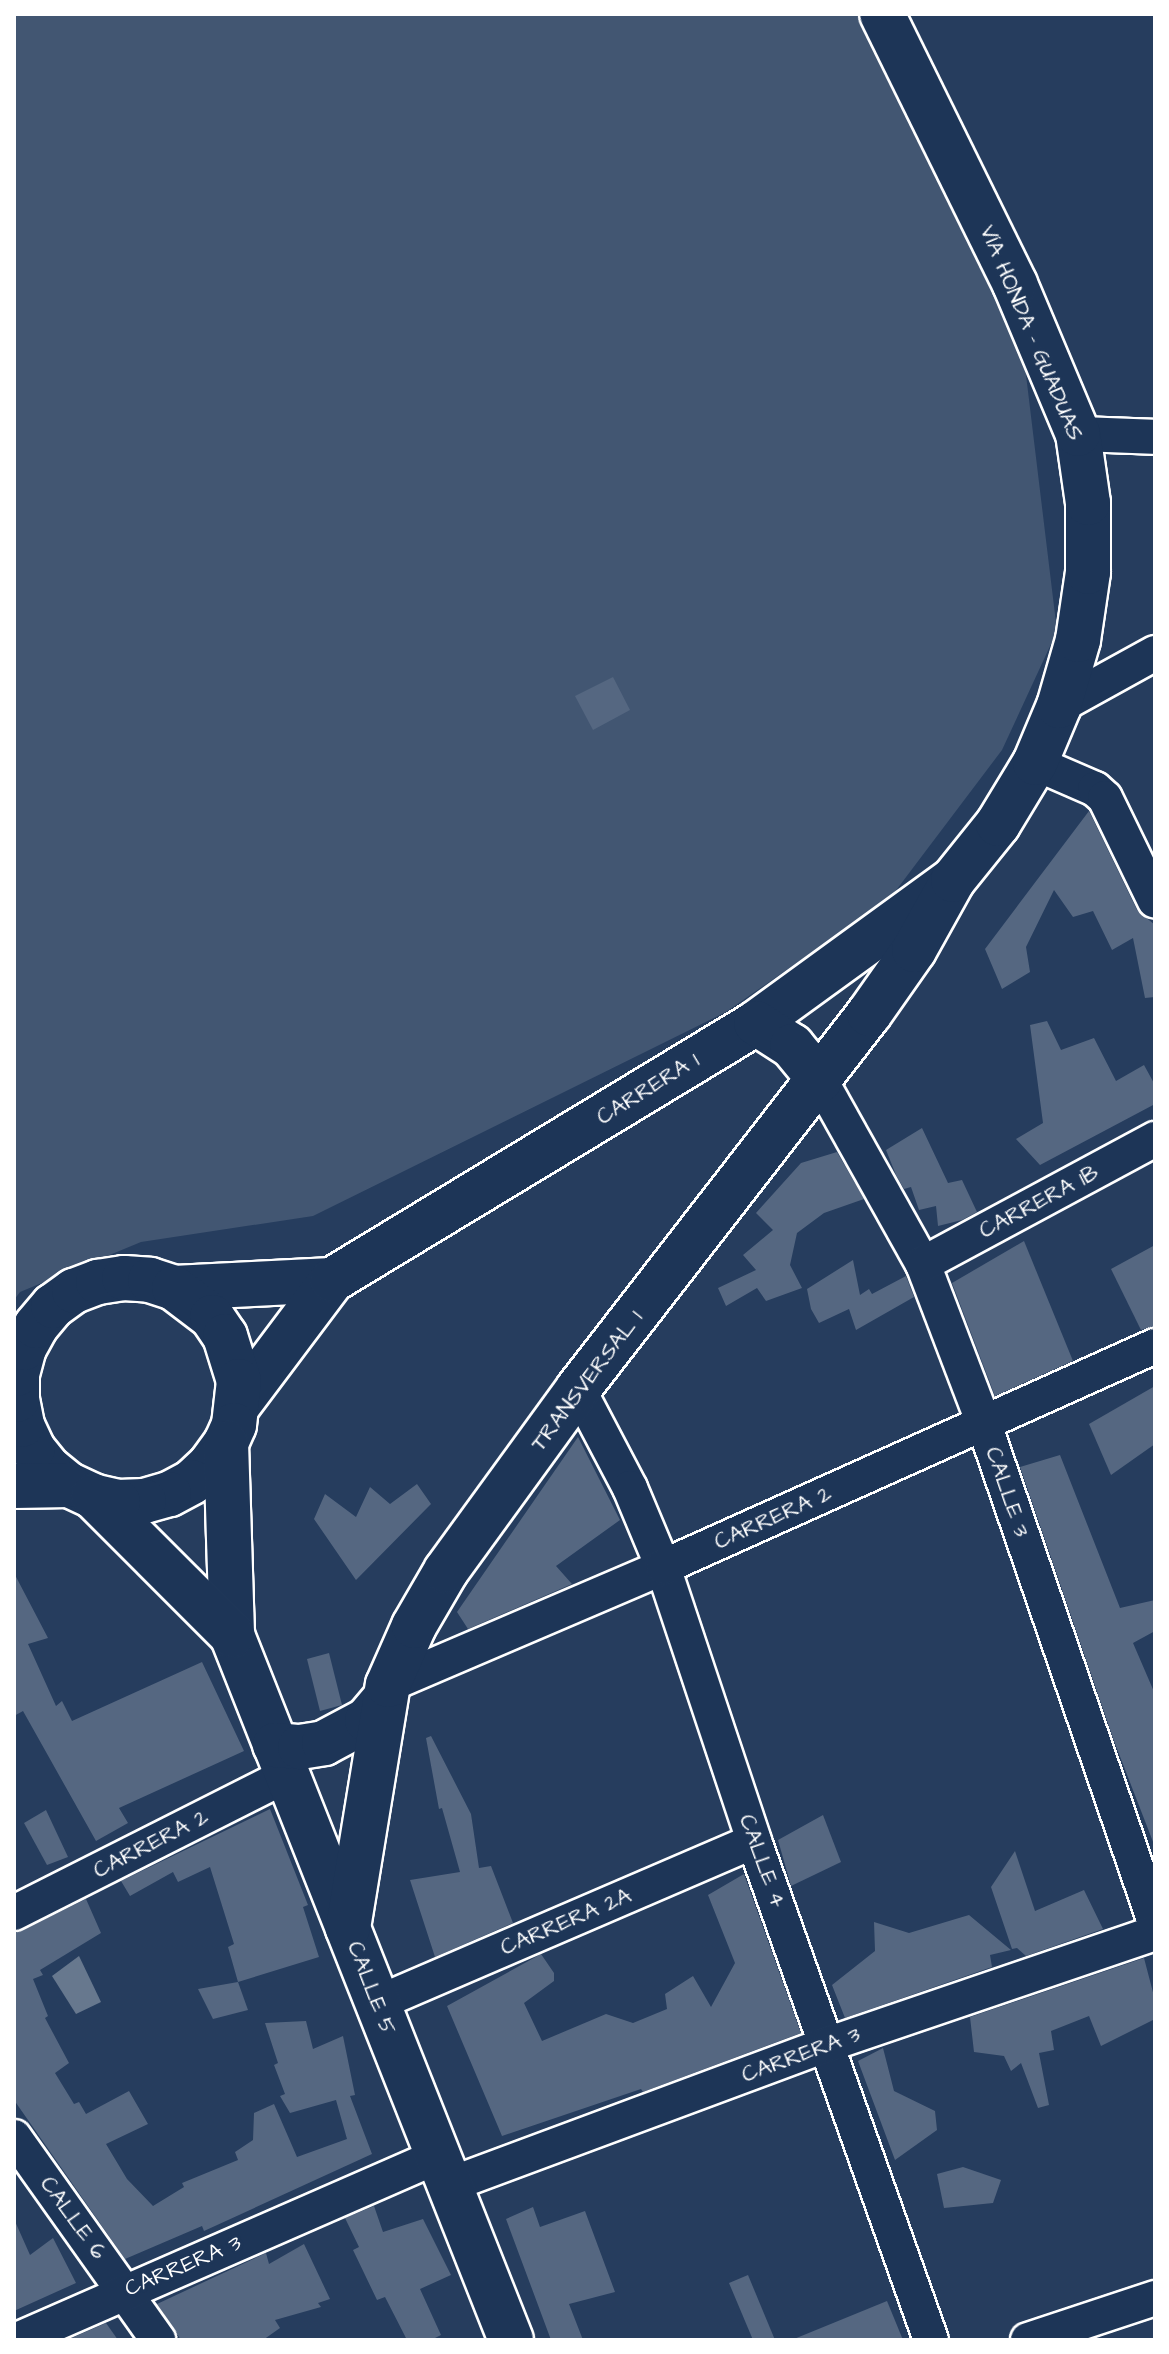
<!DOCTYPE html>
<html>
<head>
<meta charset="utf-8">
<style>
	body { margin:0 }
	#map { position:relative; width:1169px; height:2354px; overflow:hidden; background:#263d5e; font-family:"Architects Daughter",sans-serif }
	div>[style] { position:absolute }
	.green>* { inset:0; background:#425672 }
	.water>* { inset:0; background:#67788e }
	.building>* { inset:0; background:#556781 }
	.roads { filter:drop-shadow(2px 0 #fff) drop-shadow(-2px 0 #fff) drop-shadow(0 2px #fff) drop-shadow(0 -2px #fff) }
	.minor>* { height:34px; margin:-17px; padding:0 17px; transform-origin:17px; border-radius:17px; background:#1d3557 }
	.major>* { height:44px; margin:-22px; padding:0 22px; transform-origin:22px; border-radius:22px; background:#1d3557 }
	.highway>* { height:44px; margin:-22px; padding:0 22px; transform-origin:22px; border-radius:22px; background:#1d3557 }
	span { translate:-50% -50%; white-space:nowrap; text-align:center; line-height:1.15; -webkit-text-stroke:6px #1d3557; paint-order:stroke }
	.street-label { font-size:22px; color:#fff }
	.frame { position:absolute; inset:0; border:16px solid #fff; pointer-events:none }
</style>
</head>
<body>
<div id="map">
	<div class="green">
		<div style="clip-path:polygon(14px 14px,882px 14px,1015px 284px,1057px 631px,1002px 750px,891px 897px,726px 1012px,313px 1216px,141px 1242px,20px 1292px,14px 1300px)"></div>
	</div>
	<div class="water">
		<div style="clip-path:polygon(79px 1956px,101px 2002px,76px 2014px,52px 1976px)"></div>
	</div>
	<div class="building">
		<div style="clip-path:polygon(613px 677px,630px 710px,593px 730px,575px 696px)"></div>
		<div style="clip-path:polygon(1089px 811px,1137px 910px,1155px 925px,1155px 997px,1145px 998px,1133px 938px,1112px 950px,1093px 911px,1073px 917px,1054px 890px,1026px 947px,1030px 972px,1002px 989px,985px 949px)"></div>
		<div style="clip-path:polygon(1047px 1021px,1061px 1050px,1094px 1038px,1116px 1081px,1144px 1065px,1155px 1085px,1155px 1104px,1040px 1165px,1016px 1139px,1043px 1123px,1030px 1025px)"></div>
		<div style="clip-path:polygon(922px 1128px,948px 1183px,962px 1180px,977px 1212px,962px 1220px,938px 1226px,936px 1206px,919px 1210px,911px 1187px,904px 1189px,896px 1175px,886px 1150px)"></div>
		<div style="clip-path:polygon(837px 1152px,864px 1199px,824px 1213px,797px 1233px,790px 1265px,802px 1288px,766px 1301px,757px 1288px,726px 1306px,718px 1288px,756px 1270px,743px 1255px,773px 1230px,756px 1213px,801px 1163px)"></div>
		<div style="clip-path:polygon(1024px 1241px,1073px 1361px,995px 1396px,952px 1283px)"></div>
		<div style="clip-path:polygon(1155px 1245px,1155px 1326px,1141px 1330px,1111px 1269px)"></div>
		<div style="clip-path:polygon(853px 1260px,860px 1295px,869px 1289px,872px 1294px,906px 1276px,914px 1297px,856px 1330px,849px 1309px,819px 1323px,811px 1309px,807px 1289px)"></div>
		<div style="clip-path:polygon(1155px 1386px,1155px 1444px,1111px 1475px,1089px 1424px)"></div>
		<div style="clip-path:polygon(578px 1437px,620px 1520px,556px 1566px,572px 1584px,468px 1629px,457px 1612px)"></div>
		<div style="clip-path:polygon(1060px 1455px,1120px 1608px,1155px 1600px,1155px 1631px,1133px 1643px,1155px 1694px,1155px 1847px,1114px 1741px,1020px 1467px)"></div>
		<div style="clip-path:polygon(417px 1484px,431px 1504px,356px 1580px,314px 1519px,325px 1494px,356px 1517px,370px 1487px,390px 1504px)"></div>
		<div style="clip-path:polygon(14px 1573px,48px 1638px,28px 1644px,56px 1706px,62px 1701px,72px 1721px,202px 1662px,244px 1751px,119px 1808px,128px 1823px,96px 1841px,23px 1711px,14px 1716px)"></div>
		<div style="clip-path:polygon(329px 1653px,342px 1705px,320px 1711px,307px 1659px)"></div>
		<div style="clip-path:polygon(431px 1736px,471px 1814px,479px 1868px,491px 1866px,513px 1923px,435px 1957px,410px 1880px,460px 1872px,442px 1808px,439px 1809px,426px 1738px)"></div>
		<div style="clip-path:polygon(270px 1809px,308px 1905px,303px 1907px,319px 1957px,238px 1982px,228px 1947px,234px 1944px,210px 1867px,178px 1882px,173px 1872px,130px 1896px,121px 1881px)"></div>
		<div style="clip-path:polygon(46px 1810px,68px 1857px,47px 1865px,24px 1823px)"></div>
		<div style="clip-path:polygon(823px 1815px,841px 1862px,791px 1886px,778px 1840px)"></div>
		<div style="clip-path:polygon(1015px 1851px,1035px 1911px,1084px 1890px,1103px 1929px,1026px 1956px,1017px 1948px,1012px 1949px,991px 1887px)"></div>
		<div style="clip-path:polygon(744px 1874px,801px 2033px,643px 2092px,641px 2089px,502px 2136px,447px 2006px,541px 1954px,554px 1973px,554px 1981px,524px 2003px,542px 2041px,606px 2014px,633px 2023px,667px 2009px,665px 1994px,693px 1976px,711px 2007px,735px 1963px,708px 1895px)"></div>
		<div style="clip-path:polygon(86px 1899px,101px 1933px,40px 1970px,43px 1975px,33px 1979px,48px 2016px,45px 2018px,69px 2063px,55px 2073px,74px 2104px,79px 2102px,86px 2114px,129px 2091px,148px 2124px,106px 2144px,127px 2179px,153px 2206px,184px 2187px,182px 2183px,238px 2160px,235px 2152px,253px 2140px,254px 2113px,274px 2104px,297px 2157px,347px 2139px,336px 2100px,290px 2113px,280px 2096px,285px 2094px,274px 2065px,278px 2063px,265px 2023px,306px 2021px,313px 2049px,343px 2036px,355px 2095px,350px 2096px,372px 2154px,204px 2231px,202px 2226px,125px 2259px,14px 2100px,14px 1934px)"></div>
		<div style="clip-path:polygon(969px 1915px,1011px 1950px,990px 1955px,992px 1967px,845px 2018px,832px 1985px,875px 1951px,874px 1922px,909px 1933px)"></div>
		<div style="clip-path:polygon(1144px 1958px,1155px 2000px,1155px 2019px,1101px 2046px,1089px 2016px,1051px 2031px,1054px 2050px,1039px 2053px,1049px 2105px,1038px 2108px,1021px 2063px,1011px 2071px,1004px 2056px,974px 2052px,970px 2017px)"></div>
		<div style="clip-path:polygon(238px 1982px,248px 2010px,213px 2019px,198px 1989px)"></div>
		<div style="clip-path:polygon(883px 2048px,894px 2091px,935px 2111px,937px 2130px,895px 2160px,858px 2061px)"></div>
		<div style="clip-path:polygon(963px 2167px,1001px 2180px,993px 2203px,944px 2208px,937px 2174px)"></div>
		<div style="clip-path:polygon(374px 2206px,383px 2232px,423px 2219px,451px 2275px,420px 2289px,441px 2335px,431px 2340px,407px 2340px,385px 2297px,377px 2300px,353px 2250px,359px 2247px,345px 2218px)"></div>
		<div style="clip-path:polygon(533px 2207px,540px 2227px,585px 2211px,615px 2292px,569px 2304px,583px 2340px,551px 2340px,506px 2219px)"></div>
		<div style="clip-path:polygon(14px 2219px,30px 2255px,53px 2238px,76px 2283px,14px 2311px)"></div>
		<div style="clip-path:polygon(304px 2244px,330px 2299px,318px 2303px,321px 2307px,275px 2320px,280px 2328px,263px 2340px,181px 2340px,157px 2304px,266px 2253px,269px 2264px)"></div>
		<div style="clip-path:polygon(748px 2275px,775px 2340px,753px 2340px,729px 2283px)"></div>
		<div style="clip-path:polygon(887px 2301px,903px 2340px,795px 2340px,794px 2339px)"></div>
		<div style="clip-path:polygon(106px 2323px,118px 2340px,67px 2340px)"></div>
	</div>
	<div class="roads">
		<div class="minor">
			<div style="left:1078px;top:434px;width:77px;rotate:2.2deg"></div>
			<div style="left:1059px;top:706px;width:110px;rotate:-28.9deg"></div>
			<div style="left:1035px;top:763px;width:65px;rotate:23.4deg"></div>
			<div style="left:1095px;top:789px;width:13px;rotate:42deg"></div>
			<div style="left:1105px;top:798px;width:114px;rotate:64.1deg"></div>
			<div style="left:820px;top:1080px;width:211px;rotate:60.8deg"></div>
			<div style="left:923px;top:1264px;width:171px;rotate:69.1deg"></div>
			<div style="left:984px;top:1424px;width:527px;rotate:71.05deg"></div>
			<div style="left:923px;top:1264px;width:264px;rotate:-28.3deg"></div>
			<div style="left:578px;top:1389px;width:112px;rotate:62.3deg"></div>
			<div style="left:630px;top:1488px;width:86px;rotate:67.3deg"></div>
			<div style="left:663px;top:1567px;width:289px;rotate:71.6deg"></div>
			<div style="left:754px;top:1841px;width:529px;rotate:70.47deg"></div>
			<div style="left:388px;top:1685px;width:299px;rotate:-23.2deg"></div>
			<div style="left:663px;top:1567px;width:539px;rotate:-24.19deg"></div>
			<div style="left:14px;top:1913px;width:306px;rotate:-26.8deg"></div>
			<div style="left:378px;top:2003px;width:409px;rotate:-23.3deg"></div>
			<div style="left:14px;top:2137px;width:249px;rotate:54.6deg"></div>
			<div style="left:449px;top:2185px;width:405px;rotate:-20.4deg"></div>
			<div style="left:829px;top:2044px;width:344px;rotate:-18.8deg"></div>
			<div style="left:17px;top:2340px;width:459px;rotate:-23.6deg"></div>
			<div style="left:1028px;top:2340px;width:134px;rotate:-18.3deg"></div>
		</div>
		<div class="major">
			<div style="left:174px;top:1288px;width:158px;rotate:-2.9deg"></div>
			<div style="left:238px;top:1405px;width:156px;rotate:-53.1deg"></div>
			<div style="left:332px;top:1280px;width:496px;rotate:-31.2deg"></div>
			<div style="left:756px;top:1023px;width:243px;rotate:-36deg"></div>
			<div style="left:226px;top:1443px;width:26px;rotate:126deg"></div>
			<div style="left:211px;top:1464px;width:26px;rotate:137deg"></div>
			<div style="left:192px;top:1482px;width:26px;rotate:152deg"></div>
			<div style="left:169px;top:1494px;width:26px;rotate:164deg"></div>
			<div style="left:144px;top:1501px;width:26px;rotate:178deg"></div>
			<div style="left:118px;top:1502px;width:26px;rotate:-167deg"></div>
			<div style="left:93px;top:1496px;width:26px;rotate:-155deg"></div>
			<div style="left:69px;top:1485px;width:26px;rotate:-141deg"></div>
			<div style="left:49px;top:1469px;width:26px;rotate:-129deg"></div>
			<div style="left:33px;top:1449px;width:26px;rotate:-115deg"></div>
			<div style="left:22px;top:1425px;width:25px;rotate:-101deg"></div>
			<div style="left:17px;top:1400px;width:26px;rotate:-90deg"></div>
			<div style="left:17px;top:1374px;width:27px;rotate:-75deg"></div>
			<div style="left:24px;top:1348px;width:25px;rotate:-61deg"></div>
			<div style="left:36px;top:1326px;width:26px;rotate:-50deg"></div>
			<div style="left:53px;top:1306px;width:26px;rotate:-36deg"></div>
			<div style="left:74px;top:1291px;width:26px;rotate:-21deg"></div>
			<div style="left:98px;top:1282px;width:26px;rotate:-9deg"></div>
			<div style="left:124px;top:1278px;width:26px;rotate:4deg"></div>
			<div style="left:150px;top:1280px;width:25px;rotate:18deg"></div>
			<div style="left:174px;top:1288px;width:48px;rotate:37.3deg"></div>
			<div style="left:212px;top:1317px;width:23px;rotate:56deg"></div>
			<div style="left:225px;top:1336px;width:47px;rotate:72.7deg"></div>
			<div style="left:239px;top:1381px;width:44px;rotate:96.5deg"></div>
			<div style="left:234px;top:1425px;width:20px;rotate:114deg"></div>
			<div style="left:226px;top:1443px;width:192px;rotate:88.2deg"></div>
			<div style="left:232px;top:1635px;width:315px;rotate:68.4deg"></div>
			<div style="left:14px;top:1486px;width:55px;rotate:-1deg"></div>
			<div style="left:93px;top:1496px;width:197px;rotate:45deg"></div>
		</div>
		<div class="highway">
			<div style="left:756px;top:1023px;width:43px;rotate:32.6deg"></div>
			<div style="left:792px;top:1046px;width:44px;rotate:50.5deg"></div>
			<div style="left:275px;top:1745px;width:25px;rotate:5deg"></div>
			<div style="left:300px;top:1747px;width:24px;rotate:-9deg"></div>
			<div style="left:324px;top:1743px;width:49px;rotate:-28.1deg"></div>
			<div style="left:367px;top:1720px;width:25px;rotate:-50deg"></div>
			<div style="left:511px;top:2340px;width:443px;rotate:-111.6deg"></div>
			<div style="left:348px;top:1928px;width:246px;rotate:-80.7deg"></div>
			<div style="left:388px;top:1685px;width:64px;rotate:-66.2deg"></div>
			<div style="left:414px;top:1626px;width:64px;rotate:-59.8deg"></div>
			<div style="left:446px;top:1571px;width:225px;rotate:-54deg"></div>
			<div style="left:578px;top:1389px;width:475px;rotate:-52.2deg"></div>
			<div style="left:869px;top:1014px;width:78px;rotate:-54.9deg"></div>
			<div style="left:914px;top:950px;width:80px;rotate:-60.9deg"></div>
			<div style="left:953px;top:880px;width:72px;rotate:-51.2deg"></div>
			<div style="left:998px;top:824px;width:71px;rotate:-58.8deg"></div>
			<div style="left:1035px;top:763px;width:62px;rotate:-67.2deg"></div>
			<div style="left:1059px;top:706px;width:69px;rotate:-73.9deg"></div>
			<div style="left:1078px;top:640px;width:69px;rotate:-81.6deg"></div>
			<div style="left:1088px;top:572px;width:69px;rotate:-90deg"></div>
			<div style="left:1088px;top:503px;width:70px;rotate:-98.2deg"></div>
			<div style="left:1078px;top:434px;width:163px;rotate:-112.8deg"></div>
			<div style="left:1015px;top:284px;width:301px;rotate:-116.2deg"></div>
		</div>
	</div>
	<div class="street-label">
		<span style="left:1031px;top:333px;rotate:67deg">VÍA HONDA - GUADUAS</span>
		<span style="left:648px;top:1089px;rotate:-32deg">CARRERA 1</span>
		<span style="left:1039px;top:1202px;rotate:-28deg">CARRERA 1B</span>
		<span style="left:587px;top:1381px;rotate:-53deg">TRANSVERSAL 1</span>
		<span style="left:1007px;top:1492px;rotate:71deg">CALLE 3</span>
		<span style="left:773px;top:1518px;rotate:-24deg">CARRERA 2</span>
		<span style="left:151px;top:1844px;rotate:-27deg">CARRERA 2</span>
		<span style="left:762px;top:1861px;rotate:70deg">CALLE 4</span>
		<span style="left:566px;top:1922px;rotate:-23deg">CARRERA 2A</span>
		<span style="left:371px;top:1988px;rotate:69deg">CALLE 5</span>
		<span style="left:801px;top:2055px;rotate:-20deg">CARRERA 3</span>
		<span style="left:73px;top:2218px;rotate:54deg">CALLE 6</span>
		<span style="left:183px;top:2266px;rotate:-23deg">CARRERA 3</span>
	</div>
	<div class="frame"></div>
</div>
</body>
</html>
